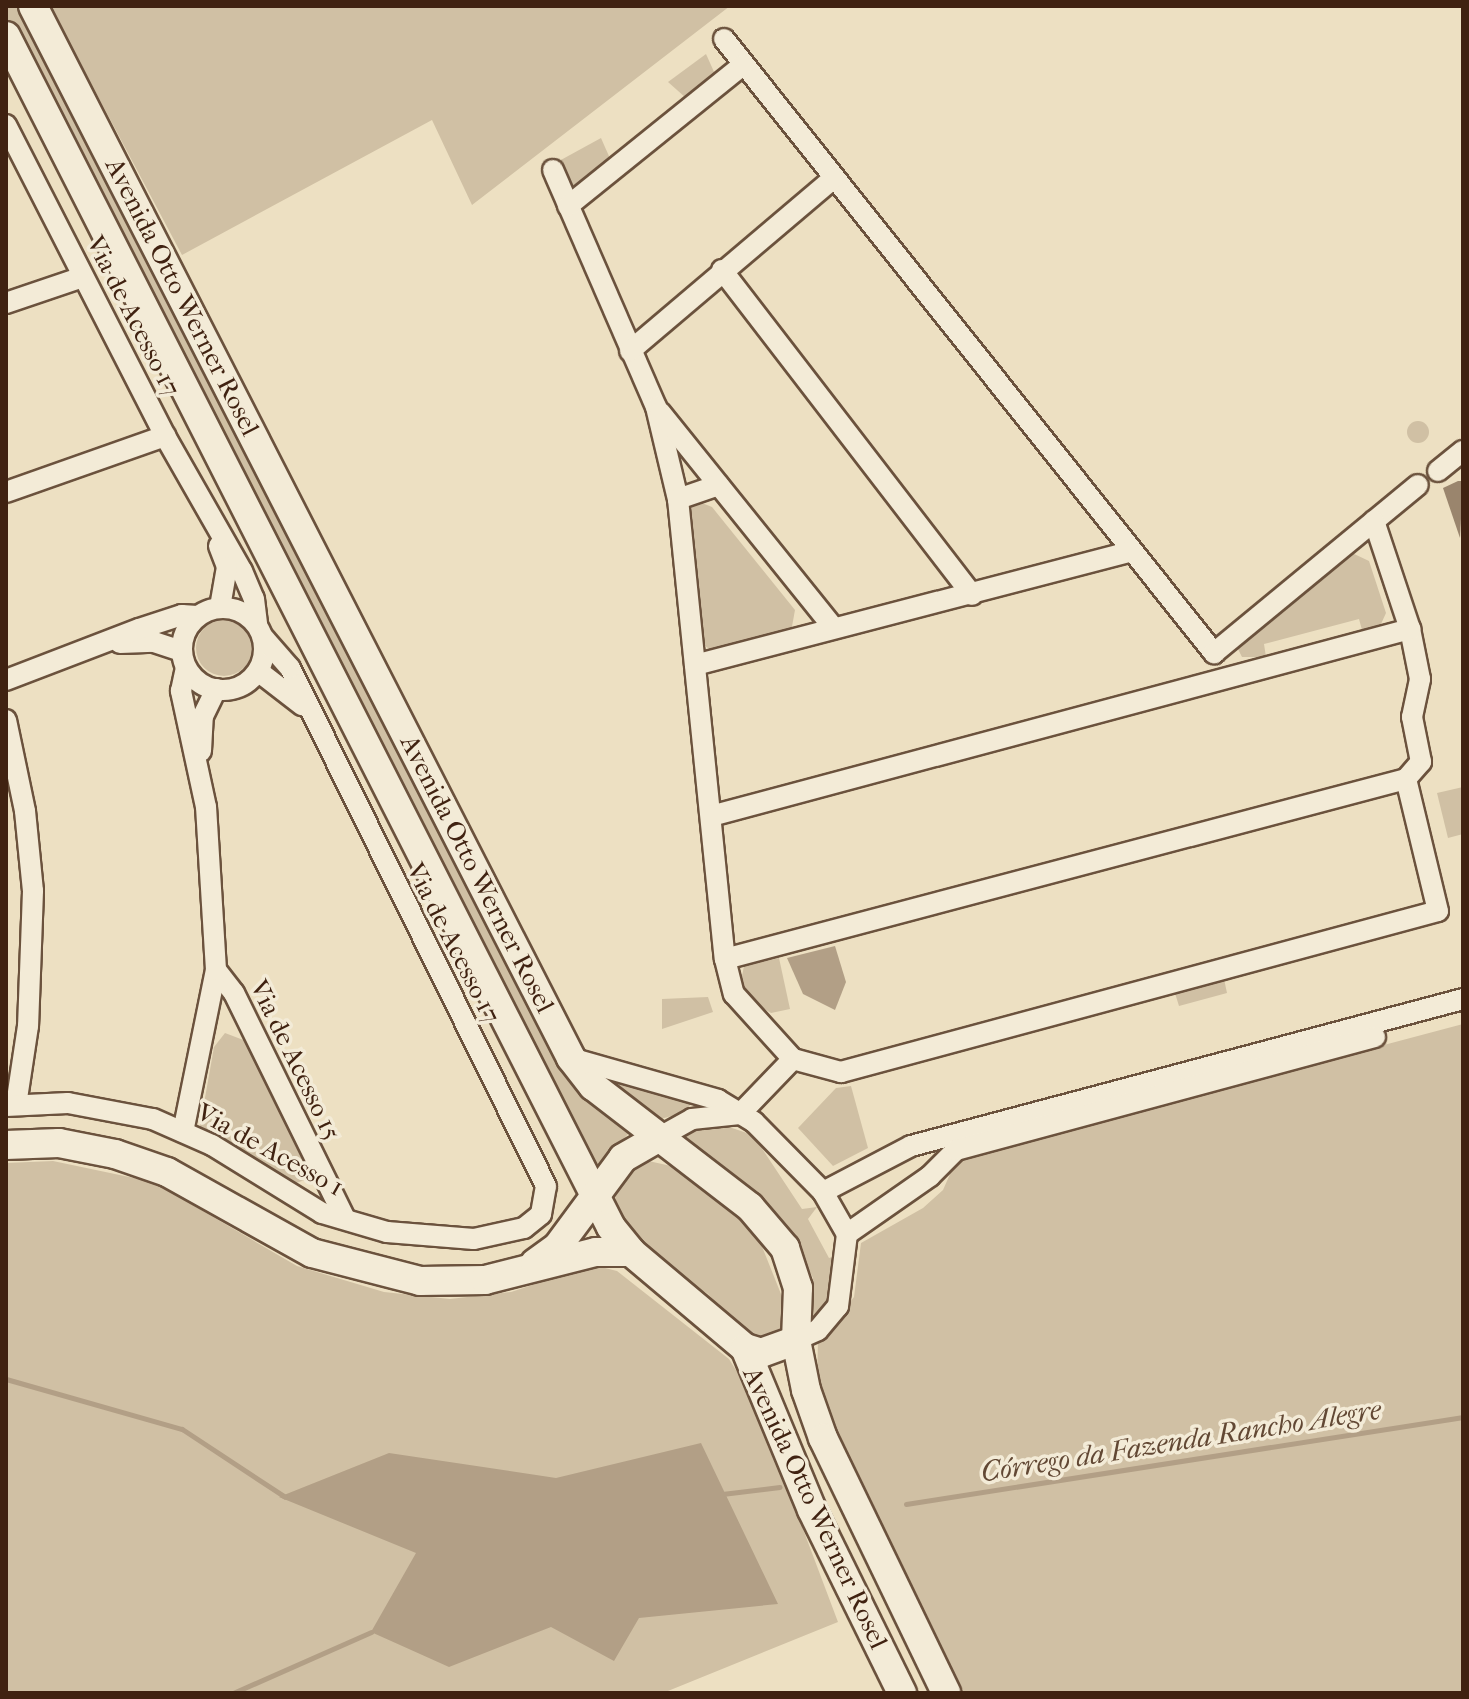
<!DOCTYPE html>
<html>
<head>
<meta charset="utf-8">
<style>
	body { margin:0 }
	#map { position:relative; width:1469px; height:1699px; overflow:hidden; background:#ede0c2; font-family:"IM FELL French Canon",serif }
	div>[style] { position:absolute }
	.green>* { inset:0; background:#d0c0a4 }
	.round { border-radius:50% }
	.water>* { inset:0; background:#b29f86 }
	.stream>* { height:5px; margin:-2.5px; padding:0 2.5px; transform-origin:2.5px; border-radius:2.5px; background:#b29f86 }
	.building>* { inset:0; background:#9a856d }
	.roads { filter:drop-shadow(2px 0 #6b523d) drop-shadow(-2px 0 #6b523d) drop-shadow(0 2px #6b523d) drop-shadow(0 -2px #6b523d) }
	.street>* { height:20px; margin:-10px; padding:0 10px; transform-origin:10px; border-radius:10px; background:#f3ebd7 }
	.street>.ring { margin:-10px; padding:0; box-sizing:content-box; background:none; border:20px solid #f3ebd7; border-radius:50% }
	.secondary>* { height:28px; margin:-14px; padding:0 14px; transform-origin:14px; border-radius:14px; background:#f3ebd7 }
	span { translate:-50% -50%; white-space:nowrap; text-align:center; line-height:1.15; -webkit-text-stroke:7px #f3ebd7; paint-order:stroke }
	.street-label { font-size:26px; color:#402211 }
	.water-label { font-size:28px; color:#624834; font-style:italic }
	.frame { position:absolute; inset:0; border:8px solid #402211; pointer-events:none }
</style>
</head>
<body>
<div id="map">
	<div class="green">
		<div style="clip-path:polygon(6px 6px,23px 6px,603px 1110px,630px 1132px,593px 1171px,6px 17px)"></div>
		<div style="clip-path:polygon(50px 6px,730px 6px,472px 205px,432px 120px,182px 255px)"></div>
		<div style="clip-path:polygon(706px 54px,715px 74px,686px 98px,668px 82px)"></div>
		<div style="clip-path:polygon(601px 138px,612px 163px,572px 186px,559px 161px)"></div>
		<div class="round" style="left:1407px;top:421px;width:22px;height:22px"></div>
		<div style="clip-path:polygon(697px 501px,712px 507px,795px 610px,791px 632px,712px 651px,701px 643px,687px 507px)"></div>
		<div style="clip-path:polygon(1350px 552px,1369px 561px,1386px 613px,1381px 624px,1362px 630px,1359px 619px,1264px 644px,1266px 657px,1242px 657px,1236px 645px)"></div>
		<div class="round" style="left:196px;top:620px;width:56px;height:56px"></div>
		<div style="clip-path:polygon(1463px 787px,1463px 834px,1448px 838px,1437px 793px)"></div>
		<div style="clip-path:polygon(779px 958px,790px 1009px,771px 1013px,755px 1003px,741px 981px,744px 966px)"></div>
		<div style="clip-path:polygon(1224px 979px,1227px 993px,1179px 1006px,1174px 990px)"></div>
		<div style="clip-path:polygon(708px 997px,713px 1012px,662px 1029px,662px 999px)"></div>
		<div style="clip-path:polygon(1463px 1024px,1463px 1693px,962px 1693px,836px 1439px,817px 1380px,818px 1341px,854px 1297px,861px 1243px,923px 1208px,943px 1190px,954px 1165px,965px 1156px)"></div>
		<div style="clip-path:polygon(225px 1033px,246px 1041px,310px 1170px,305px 1180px,290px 1185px,205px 1134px,200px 1126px,214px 1047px)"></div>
		<div style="clip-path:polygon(607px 1080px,651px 1085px,687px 1096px,691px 1104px,685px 1112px,661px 1119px)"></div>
		<div style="clip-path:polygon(851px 1086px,868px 1148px,833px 1166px,798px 1128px,836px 1088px)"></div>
		<div style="clip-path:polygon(723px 1125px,753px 1135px,802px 1209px,817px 1207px,808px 1219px,829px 1258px,835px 1256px,836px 1302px,812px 1321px,813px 1278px,787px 1225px,725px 1168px,677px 1140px,696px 1127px)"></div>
		<div style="clip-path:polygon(644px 1160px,680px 1168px,757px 1234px,787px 1309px,784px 1340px,747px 1339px,708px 1294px,652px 1257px,617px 1213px,615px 1195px,621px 1183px)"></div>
		<div style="clip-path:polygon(53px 1161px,153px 1182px,297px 1266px,384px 1292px,450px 1299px,511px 1292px,593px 1265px,617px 1271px,729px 1359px,754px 1399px,838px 1622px,663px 1693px,6px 1693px,6px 1163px)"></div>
	</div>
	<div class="water">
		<div style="clip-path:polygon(835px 946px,846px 982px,835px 1010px,803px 994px,787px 958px)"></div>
		<div style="clip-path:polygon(701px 1443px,778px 1604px,639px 1618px,614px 1661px,551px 1627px,449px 1667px,371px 1632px,416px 1553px,279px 1497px,389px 1453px,556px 1478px)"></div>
	</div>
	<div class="stream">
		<div style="left:6px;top:1379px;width:183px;rotate:15.9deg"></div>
		<div style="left:182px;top:1429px;width:123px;rotate:33.4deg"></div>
		<div style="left:722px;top:1494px;width:58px;rotate:-6.9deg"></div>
		<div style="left:906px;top:1504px;width:564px;rotate:-8.88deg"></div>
		<div style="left:233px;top:1693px;width:151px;rotate:-23.8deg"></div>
	</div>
	<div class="building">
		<div style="clip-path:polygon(1458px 481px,1463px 481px,1460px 538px,1443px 488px)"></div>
	</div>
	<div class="roads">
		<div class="street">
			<div style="left:724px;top:39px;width:786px;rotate:51.41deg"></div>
			<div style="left:1214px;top:653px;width:264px;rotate:-39.5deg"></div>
			<div style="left:6px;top:125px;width:349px;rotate:62.9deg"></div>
			<div style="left:165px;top:436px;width:155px;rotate:60.3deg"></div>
			<div style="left:242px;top:571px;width:30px;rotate:67deg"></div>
			<div style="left:254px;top:599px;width:26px;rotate:83deg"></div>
			<div style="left:553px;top:170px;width:258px;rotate:66.5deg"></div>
			<div style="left:656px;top:407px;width:95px;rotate:76.6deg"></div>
			<div style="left:678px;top:499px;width:462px;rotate:84.2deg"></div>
			<div style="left:725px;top:959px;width:36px;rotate:76deg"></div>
			<div style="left:734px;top:994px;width:88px;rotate:47.8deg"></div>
			<div style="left:793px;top:1059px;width:50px;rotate:15.2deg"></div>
			<div style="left:841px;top:1072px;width:618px;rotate:-15.09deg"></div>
			<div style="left:1438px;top:911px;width:136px;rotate:-103.6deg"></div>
			<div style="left:1406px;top:779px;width:23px;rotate:-49deg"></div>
			<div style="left:1421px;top:762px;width:46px;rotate:-101.3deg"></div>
			<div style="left:1412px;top:717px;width:39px;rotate:-78deg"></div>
			<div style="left:1420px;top:679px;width:51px;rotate:-101.3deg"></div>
			<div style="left:1410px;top:629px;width:114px;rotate:-108.4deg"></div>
			<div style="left:568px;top:206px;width:225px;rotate:-38.9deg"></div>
			<div style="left:722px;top:270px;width:410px;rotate:52.4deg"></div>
			<div style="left:6px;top:303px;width:81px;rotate:-18.7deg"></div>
			<div style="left:630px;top:351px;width:266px;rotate:-40.3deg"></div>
			<div style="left:660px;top:412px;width:276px;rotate:51.2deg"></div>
			<div style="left:1438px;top:471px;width:32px;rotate:-39deg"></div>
			<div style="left:6px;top:492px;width:169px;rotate:-19.4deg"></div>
			<div style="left:678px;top:499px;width:43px;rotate:-18.9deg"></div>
			<div style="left:219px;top:546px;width:22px;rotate:69deg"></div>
			<div style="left:227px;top:567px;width:41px;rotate:99.9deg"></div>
			<div class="ring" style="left:182px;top:608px;width:62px;height:62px"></div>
			<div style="left:120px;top:643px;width:34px;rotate:-2deg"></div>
			<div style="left:154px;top:642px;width:28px;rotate:18deg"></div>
			<div style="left:695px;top:665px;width:449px;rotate:-14.6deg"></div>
			<div style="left:258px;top:671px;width:56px;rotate:37.7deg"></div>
			<div style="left:6px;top:680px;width:142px;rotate:-21deg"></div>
			<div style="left:139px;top:629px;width:45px;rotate:-18deg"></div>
			<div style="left:182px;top:615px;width:15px;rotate:4deg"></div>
			<div style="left:6px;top:720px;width:93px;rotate:78.2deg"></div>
			<div style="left:25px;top:811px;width:80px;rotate:84.3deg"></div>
			<div style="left:33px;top:891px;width:135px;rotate:92.1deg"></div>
			<div style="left:28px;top:1026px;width:80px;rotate:98.6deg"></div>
			<div style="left:201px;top:751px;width:35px;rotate:-87deg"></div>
			<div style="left:203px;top:716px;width:30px;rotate:-64deg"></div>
			<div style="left:711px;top:816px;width:724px;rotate:-14.98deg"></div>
			<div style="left:725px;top:959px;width:704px;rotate:-14.81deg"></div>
			<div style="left:216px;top:970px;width:29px;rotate:52deg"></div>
			<div style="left:234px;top:993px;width:252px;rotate:63.8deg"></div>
			<div style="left:571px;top:1058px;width:153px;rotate:15.9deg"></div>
			<div style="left:718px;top:1100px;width:42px;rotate:31.4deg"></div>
			<div style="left:754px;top:1122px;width:98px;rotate:45.4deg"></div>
			<div style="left:823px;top:1192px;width:48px;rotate:60.3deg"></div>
			<div style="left:847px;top:1234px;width:73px;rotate:97.1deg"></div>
			<div style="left:838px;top:1306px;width:31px;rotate:130deg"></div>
			<div style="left:818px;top:1330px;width:24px;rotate:156deg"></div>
			<div style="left:6px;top:1106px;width:62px;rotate:-2.8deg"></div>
			<div style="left:68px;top:1103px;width:86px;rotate:10.7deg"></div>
			<div style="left:153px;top:1119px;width:64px;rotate:23.8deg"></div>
			<div style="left:212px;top:1145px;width:129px;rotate:31.7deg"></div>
			<div style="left:322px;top:1213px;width:68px;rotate:16.3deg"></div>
			<div style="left:387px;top:1232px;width:87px;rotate:4.6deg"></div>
			<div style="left:474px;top:1239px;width:51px;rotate:-12.4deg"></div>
			<div style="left:524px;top:1228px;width:22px;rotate:-39deg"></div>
			<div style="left:541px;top:1214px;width:28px;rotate:-80deg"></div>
			<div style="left:546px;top:1186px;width:578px;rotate:-116.3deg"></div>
			<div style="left:290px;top:668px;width:41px;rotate:-131.1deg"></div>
			<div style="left:183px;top:1132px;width:165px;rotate:-78.5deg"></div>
			<div style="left:216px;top:970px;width:163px;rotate:-93.5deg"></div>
			<div style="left:206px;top:807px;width:119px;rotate:-102.2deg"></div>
			<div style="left:181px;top:691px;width:24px;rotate:-78deg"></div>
			<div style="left:658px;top:1138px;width:39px;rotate:-29deg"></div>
			<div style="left:692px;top:1119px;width:48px;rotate:-5.9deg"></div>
			<div style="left:740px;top:1114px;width:76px;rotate:-46.1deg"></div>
			<div style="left:823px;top:1192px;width:99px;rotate:-27.6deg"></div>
			<div style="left:911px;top:1146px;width:571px;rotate:-14.91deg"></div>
			<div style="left:847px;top:1234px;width:101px;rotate:-34.9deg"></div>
			<div style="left:930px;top:1176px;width:37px;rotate:-45deg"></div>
			<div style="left:956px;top:1150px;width:434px;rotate:-15.1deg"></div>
		</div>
		<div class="secondary">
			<div style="left:33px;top:6px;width:1182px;rotate:62.91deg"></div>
			<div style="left:571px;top:1058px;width:36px;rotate:52deg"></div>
			<div style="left:593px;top:1086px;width:198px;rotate:37.6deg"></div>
			<div style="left:750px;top:1207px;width:54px;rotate:49.5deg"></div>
			<div style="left:785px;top:1248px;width:42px;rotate:72deg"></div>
			<div style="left:798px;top:1288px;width:52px;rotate:92.2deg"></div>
			<div style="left:796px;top:1340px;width:51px;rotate:78.7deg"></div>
			<div style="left:806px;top:1390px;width:51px;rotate:70.5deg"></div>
			<div style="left:823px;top:1438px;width:283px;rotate:64.2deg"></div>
			<div style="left:6px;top:36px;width:1336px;rotate:63.07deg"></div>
			<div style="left:611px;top:1227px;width:32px;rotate:51deg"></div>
			<div style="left:631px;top:1252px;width:149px;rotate:40.1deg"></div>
			<div style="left:745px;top:1348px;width:175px;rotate:67.5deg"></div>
			<div style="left:812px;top:1510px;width:204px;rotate:63.8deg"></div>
			<div style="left:6px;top:1145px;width:53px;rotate:-2.2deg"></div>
			<div style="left:59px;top:1143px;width:57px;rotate:11.1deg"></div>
			<div style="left:115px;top:1154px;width:55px;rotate:19.1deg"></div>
			<div style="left:167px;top:1172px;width:166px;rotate:29.2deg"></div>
			<div style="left:312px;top:1253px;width:112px;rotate:14.5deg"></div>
			<div style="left:420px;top:1281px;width:65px;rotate:-0.9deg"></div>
			<div style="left:485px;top:1280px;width:114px;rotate:-14.2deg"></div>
			<div style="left:596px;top:1252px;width:35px"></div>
			<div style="left:535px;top:1263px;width:29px;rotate:-36deg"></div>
			<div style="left:558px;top:1246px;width:109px;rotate:-53.5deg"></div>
			<div style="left:623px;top:1158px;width:40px;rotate:-29.7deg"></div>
			<div style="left:745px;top:1348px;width:17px;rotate:17deg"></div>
			<div style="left:761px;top:1353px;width:37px;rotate:-20deg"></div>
		</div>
	</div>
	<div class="street-label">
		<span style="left:182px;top:297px;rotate:63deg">Avenida Otto Werner Rosel</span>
		<span style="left:133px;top:316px;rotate:63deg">Via de Acesso 17</span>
		<span style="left:477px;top:874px;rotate:63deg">Avenida Otto Werner Rosel</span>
		<span style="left:453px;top:943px;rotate:63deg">Via de Acesso 17</span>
		<span style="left:295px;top:1060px;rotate:64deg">Via de Acesso 15</span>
		<span style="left:270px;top:1150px;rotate:29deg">Via de Acesso 1</span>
		<span style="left:815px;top:1508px;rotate:65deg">Avenida Otto Werner Rosel</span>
	</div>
	<div class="water-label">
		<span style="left:1181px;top:1441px;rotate:-9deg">Córrego da Fazenda Rancho Alegre</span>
	</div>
	<div class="frame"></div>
</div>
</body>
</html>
